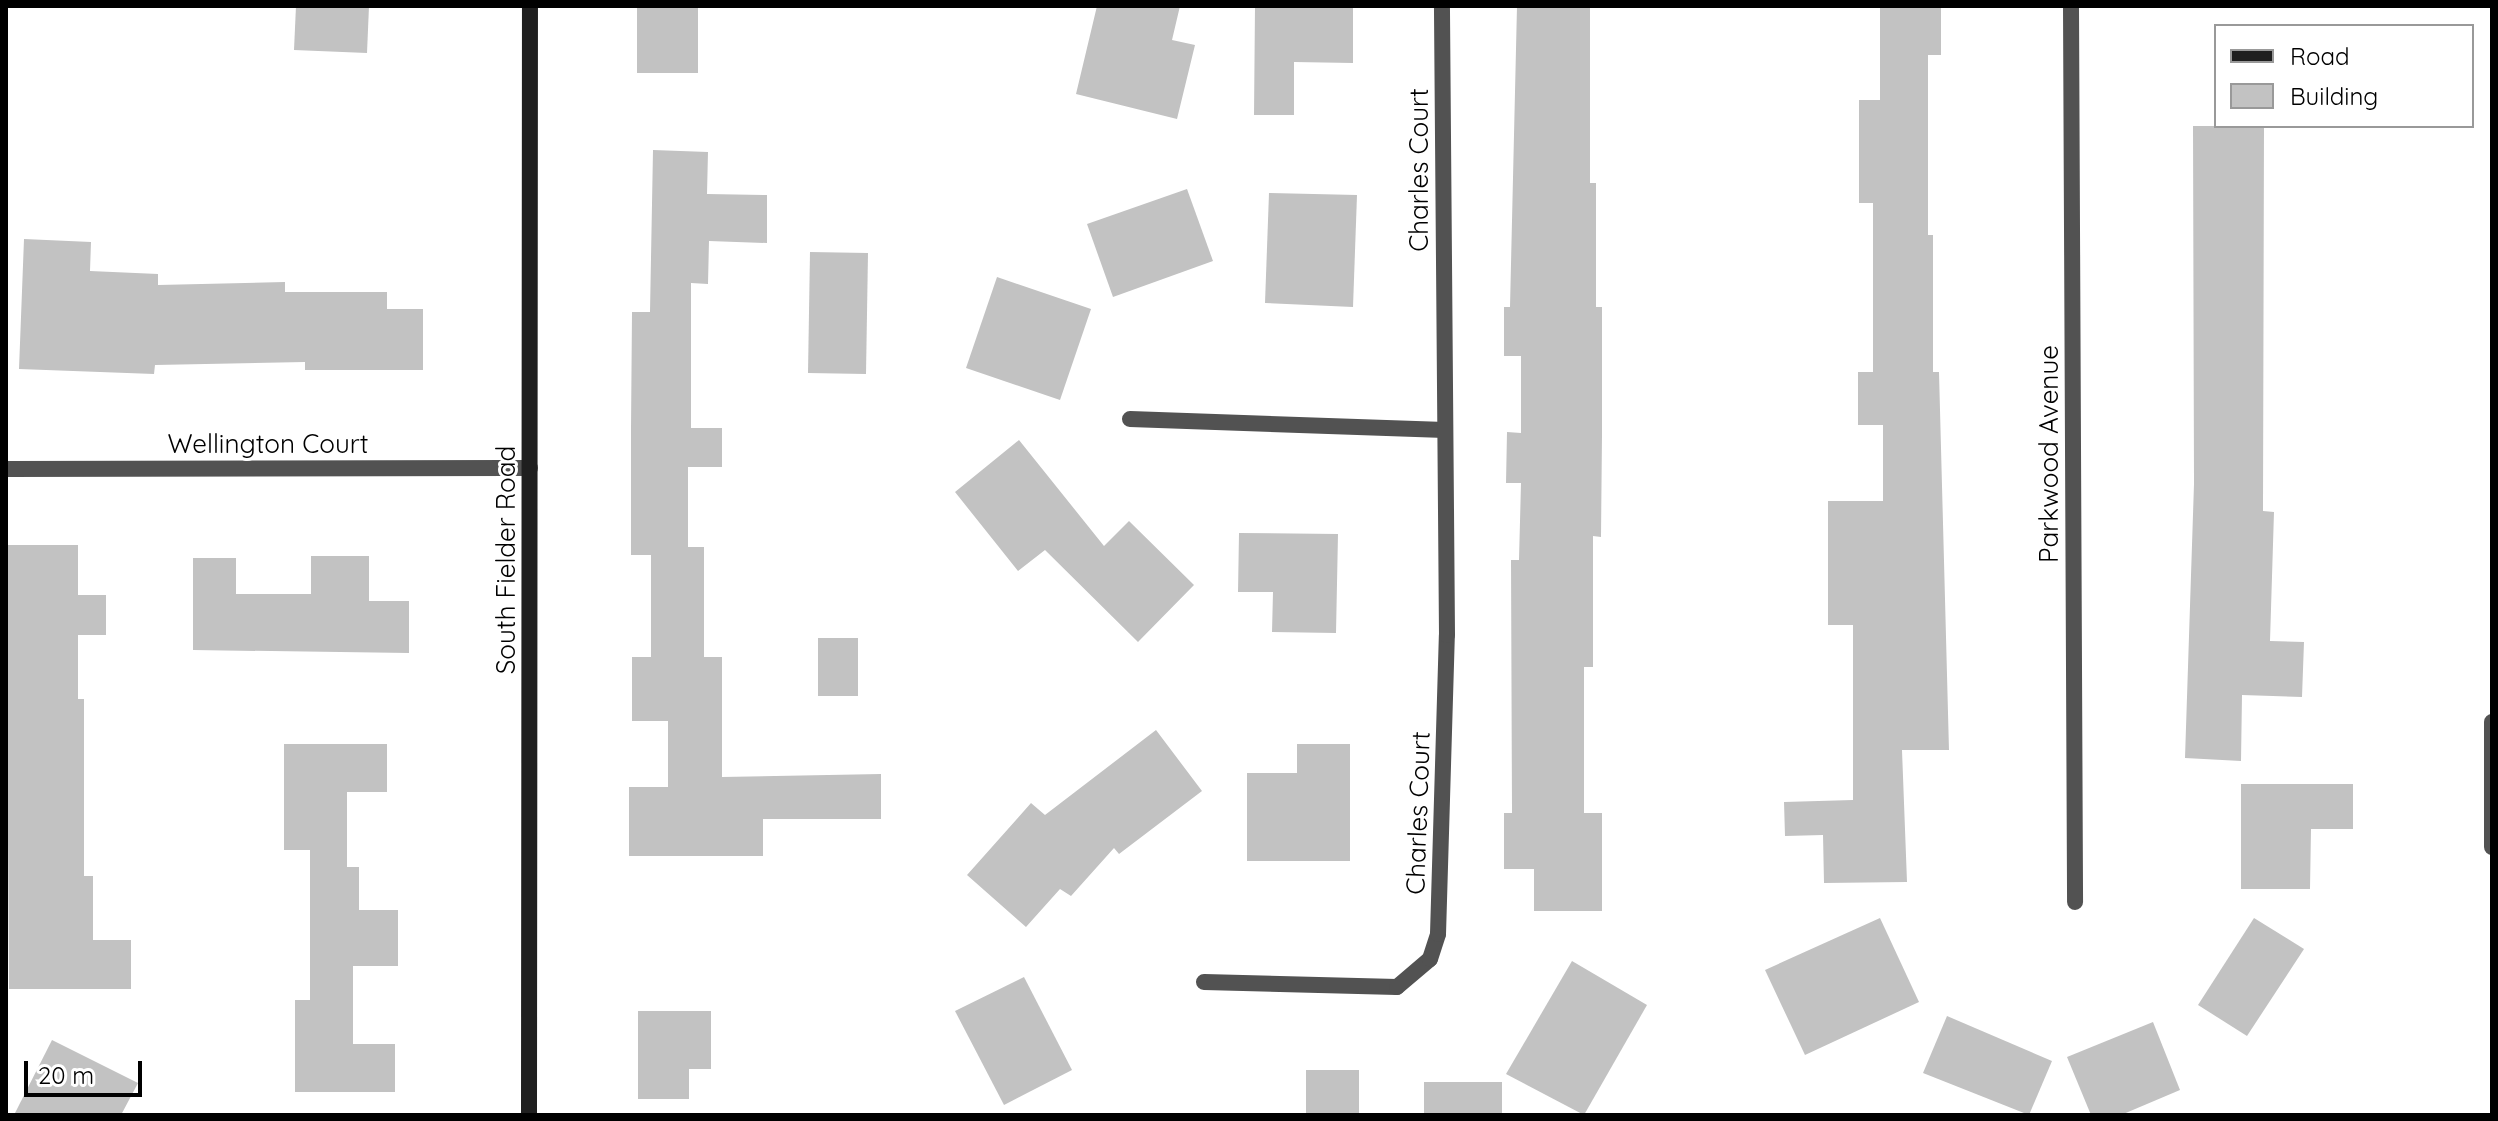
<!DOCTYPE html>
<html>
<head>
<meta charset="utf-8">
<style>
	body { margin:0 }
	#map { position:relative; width:2498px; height:1121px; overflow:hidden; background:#fff; font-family:Quicksand,sans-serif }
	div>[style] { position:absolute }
	.building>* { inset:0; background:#c2c2c2 }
	.minor>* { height:16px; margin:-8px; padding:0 8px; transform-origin:8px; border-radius:8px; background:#525252 }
	.secondary>* { height:16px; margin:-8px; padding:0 8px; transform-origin:8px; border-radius:8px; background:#1f1f1f }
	span { translate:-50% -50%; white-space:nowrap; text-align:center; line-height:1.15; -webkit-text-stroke:6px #fff; paint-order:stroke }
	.street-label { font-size:26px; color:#000 }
	.frame { position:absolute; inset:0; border:8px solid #000; pointer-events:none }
	.legend { position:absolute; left:2214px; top:24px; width:260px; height:104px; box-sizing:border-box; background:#fff; border:2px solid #999; margin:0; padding:10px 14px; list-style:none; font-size:24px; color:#000 }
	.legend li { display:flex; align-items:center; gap:16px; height:40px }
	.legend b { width:40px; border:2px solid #999 }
	.scale { position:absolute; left:24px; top:1061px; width:118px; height:36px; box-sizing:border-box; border:4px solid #000; border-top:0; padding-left:10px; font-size:24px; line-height:28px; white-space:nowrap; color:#000; -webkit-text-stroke:6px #fff; paint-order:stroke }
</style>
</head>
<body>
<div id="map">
	<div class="building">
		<div style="clip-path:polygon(296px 6px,369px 6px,367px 53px,294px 50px)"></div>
		<div style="clip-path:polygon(1097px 6px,1180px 6px,1172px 40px,1195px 45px,1177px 119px,1076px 94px)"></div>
		<div style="clip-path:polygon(1255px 6px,1353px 6px,1353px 63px,1294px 62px,1294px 115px,1254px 115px)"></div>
		<div style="clip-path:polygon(1517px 6px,1590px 6px,1590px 183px,1596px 183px,1596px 307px,1602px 307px,1602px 435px,1601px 537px,1593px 536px,1593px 667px,1584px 667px,1584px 813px,1602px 813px,1602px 911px,1534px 911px,1534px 869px,1504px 869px,1504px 813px,1512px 813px,1511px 560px,1519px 560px,1521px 483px,1506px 483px,1507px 432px,1521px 433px,1521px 356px,1504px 356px,1504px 307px,1510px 307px)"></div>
		<div style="clip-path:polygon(1880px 6px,1941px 6px,1941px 55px,1928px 55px,1928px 235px,1933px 235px,1933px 372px,1939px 372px,1949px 750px,1902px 750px,1907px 882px,1824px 883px,1823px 835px,1785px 836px,1784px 802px,1853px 800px,1853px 625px,1828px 625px,1828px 501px,1883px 501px,1883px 425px,1858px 425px,1858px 372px,1873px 372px,1873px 203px,1859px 203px,1859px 100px,1880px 100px)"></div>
		<div style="clip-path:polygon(637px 7px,698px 7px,698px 73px,637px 73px)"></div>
		<div style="clip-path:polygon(2193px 126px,2264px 126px,2263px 511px,2274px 512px,2270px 641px,2304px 642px,2302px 697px,2242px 695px,2241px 761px,2185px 758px,2194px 484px)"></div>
		<div style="clip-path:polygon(653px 150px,708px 152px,707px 194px,767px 195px,767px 243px,709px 241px,708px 284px,691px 283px,691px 428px,722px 428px,722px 467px,688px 467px,688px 547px,704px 547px,704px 657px,722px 657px,722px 777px,881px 774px,881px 819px,763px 819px,763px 856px,629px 856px,629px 787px,668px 787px,668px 721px,632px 721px,632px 657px,651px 657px,651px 555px,631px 555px,631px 428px,632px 312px,650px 312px)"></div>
		<div style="clip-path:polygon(1187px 189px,1213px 261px,1113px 297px,1087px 224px)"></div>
		<div style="clip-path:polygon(1269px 193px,1357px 195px,1353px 307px,1265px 303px)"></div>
		<div style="clip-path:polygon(24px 239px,91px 242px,90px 271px,158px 274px,158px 285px,285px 282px,285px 292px,387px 292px,387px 309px,423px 309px,423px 370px,305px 370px,305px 362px,155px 365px,154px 374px,19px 369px)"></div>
		<div style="clip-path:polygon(810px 252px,868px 253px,866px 374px,808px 373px)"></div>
		<div style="clip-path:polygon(997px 277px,1091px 309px,1060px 400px,966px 368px)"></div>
		<div style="clip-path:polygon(1019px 440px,1104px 546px,1129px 521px,1194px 585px,1138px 642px,1045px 550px,1018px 571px,955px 492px)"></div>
		<div style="clip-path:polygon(1239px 533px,1338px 534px,1336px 633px,1272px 632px,1273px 592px,1238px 592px)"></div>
		<div style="clip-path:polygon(6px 545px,78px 545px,78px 595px,106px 595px,106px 635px,78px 635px,78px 699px,84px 699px,84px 876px,93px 876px,93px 940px,131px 940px,131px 989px,9px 989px)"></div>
		<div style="clip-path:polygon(311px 556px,369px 556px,369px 601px,409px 601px,409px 653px,193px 650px,193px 558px,236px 558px,236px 594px,311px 594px)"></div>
		<div style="clip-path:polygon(818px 638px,858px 638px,858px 696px,818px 696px)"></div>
		<div style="clip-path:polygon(1156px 730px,1202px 791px,1119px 854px,1114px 848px,1071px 896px,1060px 889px,1026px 927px,967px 875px,1031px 803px,1045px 815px)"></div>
		<div style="clip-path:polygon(284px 744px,387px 744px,387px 792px,347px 792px,347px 867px,359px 867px,359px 910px,398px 910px,398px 966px,353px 966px,353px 1044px,395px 1044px,395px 1092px,295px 1092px,295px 1000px,310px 1000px,310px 850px,284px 850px)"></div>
		<div style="clip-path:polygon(1297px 744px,1350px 744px,1350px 861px,1247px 861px,1247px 773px,1297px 773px)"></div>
		<div style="clip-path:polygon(2241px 784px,2353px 784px,2353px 829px,2311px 829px,2310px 889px,2241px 889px)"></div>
		<div style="clip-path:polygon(1880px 918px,1919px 1002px,1805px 1055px,1765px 970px)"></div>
		<div style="clip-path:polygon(2254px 918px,2304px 949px,2247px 1036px,2198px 1005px)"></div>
		<div style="clip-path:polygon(1572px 961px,1647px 1005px,1584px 1115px,1506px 1074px)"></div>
		<div style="clip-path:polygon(1024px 977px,1072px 1070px,1004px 1105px,955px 1011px)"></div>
		<div style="clip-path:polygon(638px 1011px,711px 1011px,711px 1069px,689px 1069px,689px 1099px,638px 1099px)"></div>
		<div style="clip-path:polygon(1947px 1016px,2052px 1061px,2029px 1115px,1923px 1073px)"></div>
		<div style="clip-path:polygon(2153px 1022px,2180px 1090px,2121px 1115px,2091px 1115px,2067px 1057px)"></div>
		<div style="clip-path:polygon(52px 1040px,138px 1083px,121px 1115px,14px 1115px)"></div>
		<div style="clip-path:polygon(1306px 1070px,1359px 1070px,1359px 1115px,1306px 1115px)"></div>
		<div style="clip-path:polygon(1424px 1082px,1502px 1082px,1502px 1115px,1424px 1115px)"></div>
	</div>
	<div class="minor">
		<div style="left:2071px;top:6px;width:896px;rotate:89.74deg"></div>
		<div style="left:1130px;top:419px;width:315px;rotate:2deg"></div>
		<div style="left:6px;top:469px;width:524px;rotate:-0.11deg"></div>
		<div style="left:2492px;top:722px;width:125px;rotate:90deg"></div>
		<div style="left:1204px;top:982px;width:193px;rotate:1.5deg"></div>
		<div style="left:1397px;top:987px;width:43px;rotate:-40.3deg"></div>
		<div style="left:1430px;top:959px;width:26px;rotate:-72deg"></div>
		<div style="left:1438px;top:934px;width:299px;rotate:-88.3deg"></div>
		<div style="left:1447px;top:635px;width:629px;rotate:-90.46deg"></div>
	</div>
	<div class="secondary">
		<div style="left:529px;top:1115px;width:1109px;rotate:-89.95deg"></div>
	</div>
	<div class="street-label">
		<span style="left:1419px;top:170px;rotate:-90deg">Charles Court</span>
		<span style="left:268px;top:444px">Wellington Court</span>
		<span style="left:2049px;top:454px;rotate:-90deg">Parkwood Avenue</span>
		<span style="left:506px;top:560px;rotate:-90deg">South Fielder Road</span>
		<span style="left:1418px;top:813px;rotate:-88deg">Charles Court</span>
	</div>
	<div class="frame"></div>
	<ul class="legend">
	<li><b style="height:10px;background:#1f1f1f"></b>Road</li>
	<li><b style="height:22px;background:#c2c2c2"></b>Building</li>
	</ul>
	<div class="scale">20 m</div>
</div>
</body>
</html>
